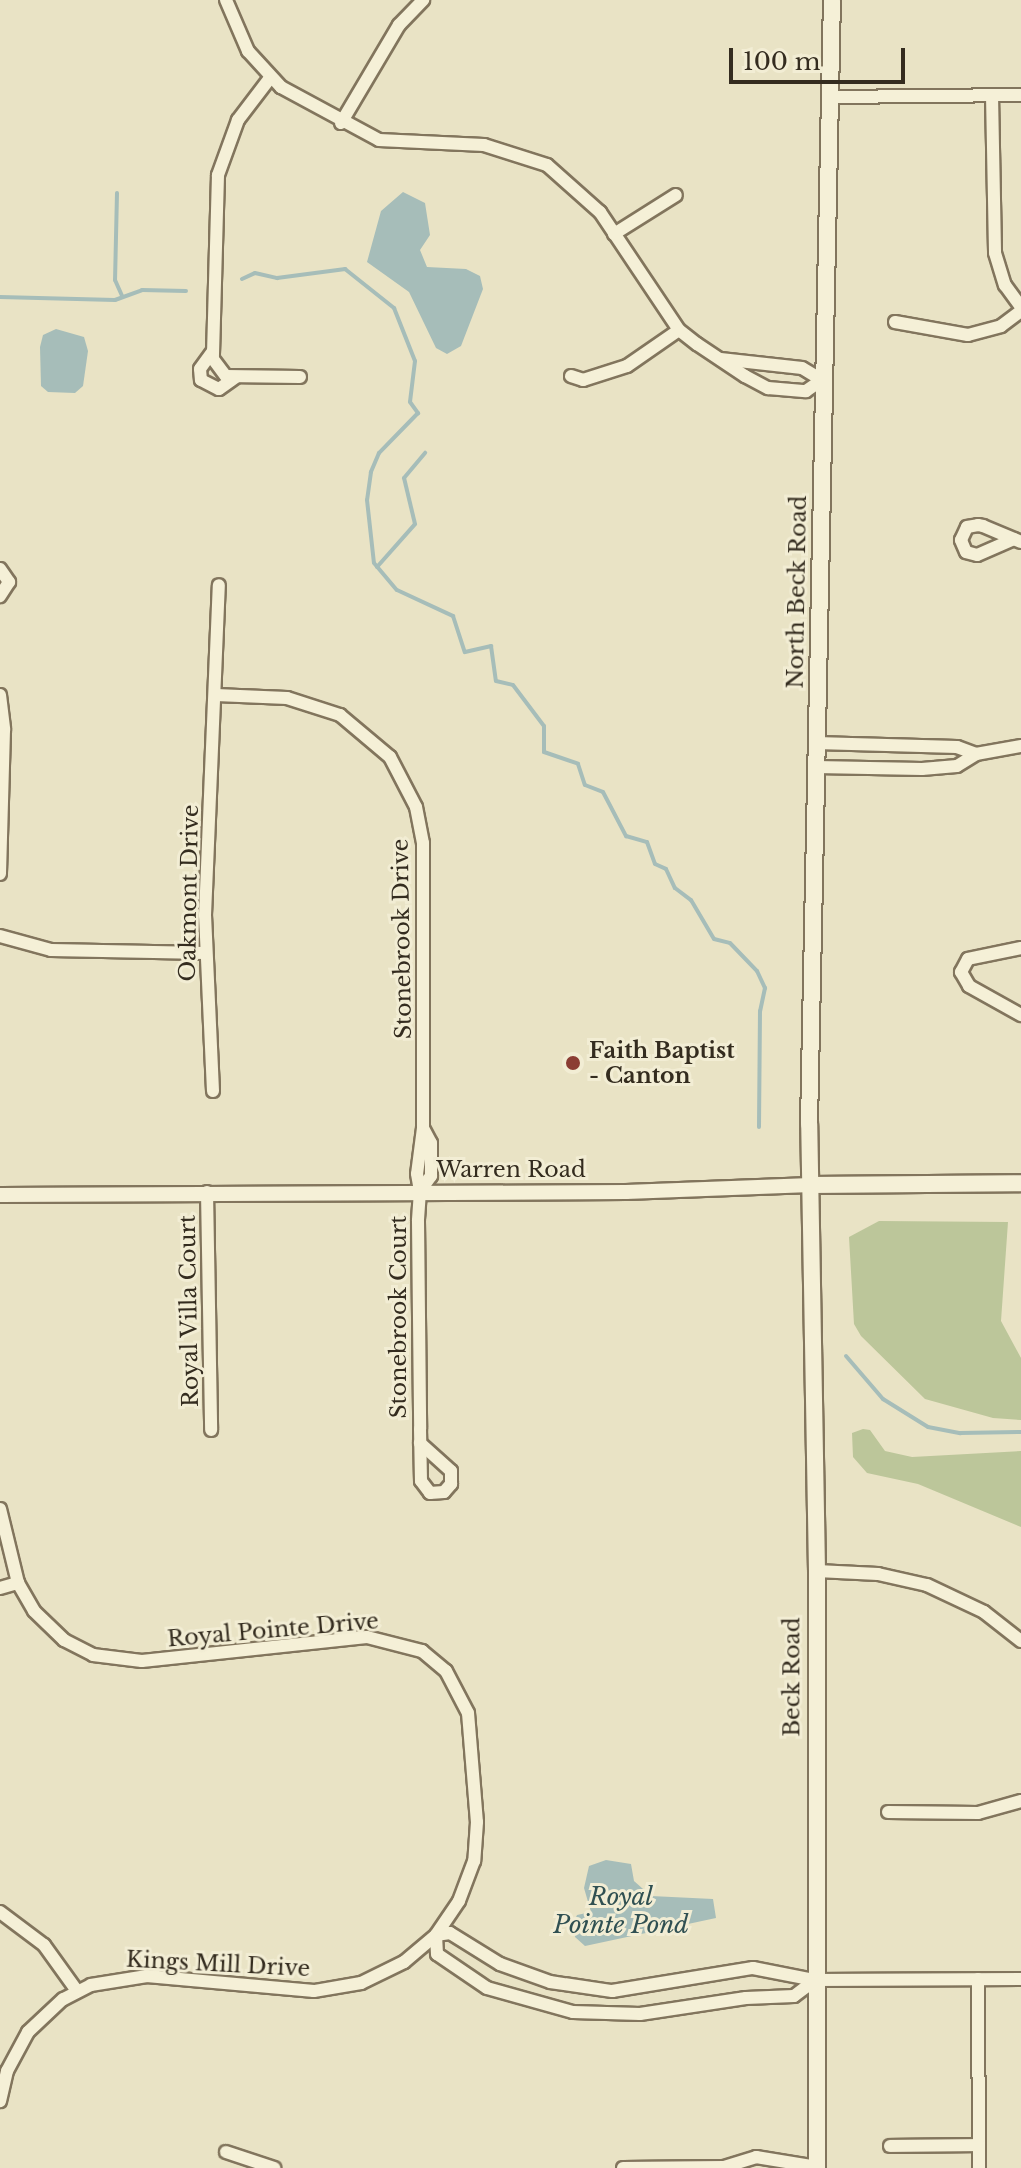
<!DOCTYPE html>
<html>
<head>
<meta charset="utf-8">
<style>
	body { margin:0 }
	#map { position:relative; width:1021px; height:2168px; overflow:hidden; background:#e9e3c5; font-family:"Libre Baskerville",serif }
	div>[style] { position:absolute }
	.green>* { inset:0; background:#bcc69a }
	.water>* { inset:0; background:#a6bdb9 }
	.stream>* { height:4px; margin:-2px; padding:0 2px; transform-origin:2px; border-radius:2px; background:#a6bdb9 }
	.roads { filter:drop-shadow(2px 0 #82755d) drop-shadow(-2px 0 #82755d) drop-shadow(0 2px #82755d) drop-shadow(0 -2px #82755d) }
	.minor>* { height:12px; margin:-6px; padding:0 6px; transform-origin:6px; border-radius:6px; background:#f5f0d7 }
	.tertiary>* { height:14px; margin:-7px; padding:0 7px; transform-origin:7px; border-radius:7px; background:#f5f0d7 }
	.secondary>* { height:16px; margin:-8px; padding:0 8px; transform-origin:8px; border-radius:8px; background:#f5f0d7 }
	.dots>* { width:22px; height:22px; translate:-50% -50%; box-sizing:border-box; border:4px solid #f2edd4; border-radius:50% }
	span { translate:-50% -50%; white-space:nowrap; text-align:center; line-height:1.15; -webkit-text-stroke:6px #f2edd4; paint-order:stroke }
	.street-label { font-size:22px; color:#342c1f }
	.poi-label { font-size:22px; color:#342c1f; font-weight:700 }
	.left { translate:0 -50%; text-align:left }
	.water-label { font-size:24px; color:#305052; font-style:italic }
	.scale { position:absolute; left:729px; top:48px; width:176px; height:36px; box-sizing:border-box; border:4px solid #342c1f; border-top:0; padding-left:10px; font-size:24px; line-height:28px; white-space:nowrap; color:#342c1f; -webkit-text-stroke:6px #f2edd4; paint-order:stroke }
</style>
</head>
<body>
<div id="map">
	<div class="green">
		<div style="clip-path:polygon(879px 1221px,1008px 1222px,1001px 1321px,1021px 1358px,1021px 1420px,993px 1418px,925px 1399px,861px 1336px,854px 1324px,849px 1237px)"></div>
		<div style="clip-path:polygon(863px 1429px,870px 1430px,885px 1451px,912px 1457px,1021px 1451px,1021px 1527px,918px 1484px,867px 1473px,853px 1457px,852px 1433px)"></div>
	</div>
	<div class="water">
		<div style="clip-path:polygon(403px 192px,425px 203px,430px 235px,420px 250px,427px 267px,466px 269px,480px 276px,483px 289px,461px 346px,447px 354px,436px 348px,409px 292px,367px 262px,381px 211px)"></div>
		<div style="clip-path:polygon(56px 329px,84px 337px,88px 351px,83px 386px,75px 393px,48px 392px,41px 386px,40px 347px,43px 335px)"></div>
		<div style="clip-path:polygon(606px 1860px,631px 1864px,634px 1881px,651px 1896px,713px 1899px,716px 1918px,585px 1946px,575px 1937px,573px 1924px,577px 1915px,591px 1912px,584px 1888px,589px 1866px)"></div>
	</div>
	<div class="stream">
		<div style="left:117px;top:193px;width:87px;rotate:91.3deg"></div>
		<div style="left:115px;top:280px;width:17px;rotate:66deg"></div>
		<div style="left:242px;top:279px;width:14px;rotate:-25deg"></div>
		<div style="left:255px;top:273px;width:23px;rotate:13deg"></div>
		<div style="left:277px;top:278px;width:69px;rotate:-7.5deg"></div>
		<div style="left:345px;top:269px;width:63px;rotate:38.5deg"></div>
		<div style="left:394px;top:308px;width:57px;rotate:68.4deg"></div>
		<div style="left:415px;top:361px;width:41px;rotate:97deg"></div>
		<div style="left:410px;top:402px;width:14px;rotate:54deg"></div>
		<div style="left:418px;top:413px;width:56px;rotate:134.3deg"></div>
		<div style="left:379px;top:453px;width:21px;rotate:113deg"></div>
		<div style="left:371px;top:472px;width:28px;rotate:98deg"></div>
		<div style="left:367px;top:500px;width:63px;rotate:83.7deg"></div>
		<div style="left:374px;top:563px;width:35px;rotate:50deg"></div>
		<div style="left:397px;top:590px;width:62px;rotate:24.9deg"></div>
		<div style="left:453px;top:616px;width:38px;rotate:72deg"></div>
		<div style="left:465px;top:652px;width:27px;rotate:-13deg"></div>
		<div style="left:491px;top:646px;width:35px;rotate:82deg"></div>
		<div style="left:496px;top:681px;width:17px;rotate:13deg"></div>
		<div style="left:513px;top:685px;width:51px;rotate:52.9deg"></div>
		<div style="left:544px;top:726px;width:26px;rotate:90deg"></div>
		<div style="left:544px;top:752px;width:36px;rotate:19deg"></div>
		<div style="left:578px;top:764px;width:22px;rotate:72deg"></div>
		<div style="left:585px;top:785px;width:19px;rotate:21deg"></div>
		<div style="left:603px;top:792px;width:50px;rotate:62.4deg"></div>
		<div style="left:626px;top:836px;width:22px;rotate:16deg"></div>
		<div style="left:647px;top:842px;width:23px;rotate:70deg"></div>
		<div style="left:655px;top:864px;width:12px;rotate:24deg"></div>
		<div style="left:666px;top:869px;width:21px;rotate:65deg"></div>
		<div style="left:675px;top:888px;width:20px;rotate:37deg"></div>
		<div style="left:691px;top:900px;width:45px;rotate:59.5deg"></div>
		<div style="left:714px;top:939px;width:16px;rotate:14deg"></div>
		<div style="left:730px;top:943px;width:39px;rotate:46deg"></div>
		<div style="left:757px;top:971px;width:19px;rotate:65deg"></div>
		<div style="left:765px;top:988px;width:24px;rotate:102deg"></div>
		<div style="left:760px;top:1011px;width:116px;rotate:90.5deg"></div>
		<div style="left:0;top:297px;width:115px;rotate:1.5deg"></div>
		<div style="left:115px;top:300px;width:29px;rotate:-20deg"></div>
		<div style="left:142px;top:290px;width:44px;rotate:1.3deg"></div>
		<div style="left:377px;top:567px;width:57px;rotate:-48.5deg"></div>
		<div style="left:415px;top:524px;width:47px;rotate:-103.4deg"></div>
		<div style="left:404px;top:478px;width:33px;rotate:-50deg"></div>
		<div style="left:846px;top:1356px;width:57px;rotate:49.3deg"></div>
		<div style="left:883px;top:1399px;width:53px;rotate:31.9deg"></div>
		<div style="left:928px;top:1427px;width:33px;rotate:11deg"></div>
		<div style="left:960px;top:1433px;width:61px;rotate:-0.9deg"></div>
	</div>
	<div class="roads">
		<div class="minor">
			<div style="left:226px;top:0;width:56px;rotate:66.7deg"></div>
			<div style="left:248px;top:51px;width:49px;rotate:47.5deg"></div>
			<div style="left:281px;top:87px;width:111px;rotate:28.4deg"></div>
			<div style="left:379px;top:140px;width:105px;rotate:2.7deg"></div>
			<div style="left:484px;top:145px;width:66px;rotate:17.6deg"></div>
			<div style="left:547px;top:165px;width:71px;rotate:41.6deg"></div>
			<div style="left:600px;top:212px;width:142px;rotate:56.2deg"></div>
			<div style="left:679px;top:330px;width:23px;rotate:38deg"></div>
			<div style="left:697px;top:344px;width:58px;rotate:33.7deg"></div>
			<div style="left:745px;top:376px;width:26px;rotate:28deg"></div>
			<div style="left:768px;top:388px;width:38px;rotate:5deg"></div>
			<div style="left:806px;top:391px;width:19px;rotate:-35deg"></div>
			<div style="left:822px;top:380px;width:23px;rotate:-149deg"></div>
			<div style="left:802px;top:368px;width:82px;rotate:-173.7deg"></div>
			<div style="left:270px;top:78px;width:53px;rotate:127.3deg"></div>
			<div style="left:238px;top:120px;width:59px;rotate:110deg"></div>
			<div style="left:218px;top:175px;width:184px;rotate:91.6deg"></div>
			<div style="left:213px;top:359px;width:21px;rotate:53deg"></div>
			<div style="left:226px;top:376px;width:74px;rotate:0.8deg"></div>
			<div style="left:992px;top:95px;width:158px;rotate:88.9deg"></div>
			<div style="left:995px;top:253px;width:34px;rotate:73deg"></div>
			<div style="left:1005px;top:285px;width:27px;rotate:54deg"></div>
			<div style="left:830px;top:97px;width:191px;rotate:-0.6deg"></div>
			<div style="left:341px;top:123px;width:114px;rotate:-59.4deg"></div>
			<div style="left:399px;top:25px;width:35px;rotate:-46deg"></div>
			<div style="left:614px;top:234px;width:73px;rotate:-32.2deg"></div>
			<div style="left:895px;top:322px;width:74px;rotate:10.1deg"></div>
			<div style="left:968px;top:335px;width:34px;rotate:-15deg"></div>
			<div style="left:1001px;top:326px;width:25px;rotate:-37deg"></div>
			<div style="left:213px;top:351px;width:22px;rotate:126deg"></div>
			<div style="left:200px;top:369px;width:11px;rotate:85deg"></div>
			<div style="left:201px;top:380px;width:20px;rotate:27deg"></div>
			<div style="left:219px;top:389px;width:21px;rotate:-35deg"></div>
			<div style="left:571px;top:376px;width:13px;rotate:18deg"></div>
			<div style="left:583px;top:380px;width:46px;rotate:-17.7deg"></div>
			<div style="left:627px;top:366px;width:63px;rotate:-34.7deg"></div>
			<div style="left:1014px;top:539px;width:40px;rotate:156.6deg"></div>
			<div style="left:977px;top:555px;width:11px;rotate:-165deg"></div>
			<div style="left:966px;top:552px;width:13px;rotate:-113deg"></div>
			<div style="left:961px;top:540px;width:14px;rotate:-65deg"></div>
			<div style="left:967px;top:527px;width:11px;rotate:-10deg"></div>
			<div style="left:978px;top:525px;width:5px;rotate:11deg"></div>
			<div style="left:983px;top:526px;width:41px;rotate:22.8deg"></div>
			<div style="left:0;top:569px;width:16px;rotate:55deg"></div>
			<div style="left:9px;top:582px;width:17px;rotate:123deg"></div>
			<div style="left:0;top:695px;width:35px;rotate:83deg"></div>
			<div style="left:4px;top:730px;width:144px;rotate:91.6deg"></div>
			<div style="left:216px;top:695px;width:71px;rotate:2.4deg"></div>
			<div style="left:287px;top:698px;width:56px;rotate:17.8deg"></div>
			<div style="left:340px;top:715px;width:65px;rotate:40deg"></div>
			<div style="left:390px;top:757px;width:56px;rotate:62.5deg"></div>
			<div style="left:416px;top:807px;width:37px;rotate:79deg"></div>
			<div style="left:423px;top:843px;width:285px;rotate:90deg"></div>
			<div style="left:423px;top:1128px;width:46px;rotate:97.4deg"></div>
			<div style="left:417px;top:1174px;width:17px;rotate:80deg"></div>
			<div style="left:420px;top:1191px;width:30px;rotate:94deg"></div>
			<div style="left:418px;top:1221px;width:208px;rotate:89.4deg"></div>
			<div style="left:420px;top:1429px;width:52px;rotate:88.9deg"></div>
			<div style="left:421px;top:1481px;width:15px;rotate:53deg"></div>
			<div style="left:430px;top:1493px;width:14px;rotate:-4deg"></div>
			<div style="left:444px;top:1492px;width:11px;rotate:-49deg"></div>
			<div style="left:451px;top:1484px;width:13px;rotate:-90deg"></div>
			<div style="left:451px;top:1471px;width:42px;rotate:-137.9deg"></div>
			<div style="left:816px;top:743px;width:141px;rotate:1.6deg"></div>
			<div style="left:957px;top:747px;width:20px;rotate:20deg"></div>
			<div style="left:976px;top:754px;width:46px;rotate:-10.1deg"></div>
			<div style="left:816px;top:767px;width:106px;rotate:1.1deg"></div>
			<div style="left:922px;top:769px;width:35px;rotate:-5deg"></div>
			<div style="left:957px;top:766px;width:22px;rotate:-32deg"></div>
			<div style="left:0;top:936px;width:53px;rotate:15.4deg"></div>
			<div style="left:51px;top:950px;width:154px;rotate:1.1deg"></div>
			<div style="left:1021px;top:948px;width:54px;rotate:168.3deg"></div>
			<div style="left:968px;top:959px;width:15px;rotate:118deg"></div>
			<div style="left:961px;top:972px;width:16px;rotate:60deg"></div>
			<div style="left:969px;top:986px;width:60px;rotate:29.1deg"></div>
			<div style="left:213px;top:1091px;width:176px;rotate:-92.6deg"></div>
			<div style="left:205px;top:915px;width:330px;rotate:-87.6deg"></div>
			<div style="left:420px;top:1191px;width:19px;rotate:-54deg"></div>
			<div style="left:431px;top:1176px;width:33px;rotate:-90deg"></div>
			<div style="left:431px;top:1143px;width:17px;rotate:-118deg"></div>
			<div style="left:207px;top:1192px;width:238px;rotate:89deg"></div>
			<div style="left:0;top:1509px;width:76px;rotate:76.3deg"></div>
			<div style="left:18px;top:1583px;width:32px;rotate:60deg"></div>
			<div style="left:34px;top:1611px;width:42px;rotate:44deg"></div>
			<div style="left:64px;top:1640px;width:33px;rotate:27deg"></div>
			<div style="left:93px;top:1655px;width:49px;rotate:7deg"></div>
			<div style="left:142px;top:1661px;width:226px;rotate:-6.1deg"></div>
			<div style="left:367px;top:1637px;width:57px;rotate:14.3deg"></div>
			<div style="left:422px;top:1651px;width:31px;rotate:40deg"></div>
			<div style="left:446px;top:1671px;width:47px;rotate:62.4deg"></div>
			<div style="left:468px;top:1713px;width:109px;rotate:85.3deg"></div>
			<div style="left:477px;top:1822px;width:39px;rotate:94deg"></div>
			<div style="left:474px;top:1861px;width:43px;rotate:110.6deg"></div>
			<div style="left:459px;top:1901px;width:41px;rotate:124.1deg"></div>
			<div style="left:436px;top:1935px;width:42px;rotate:139.8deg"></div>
			<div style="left:404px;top:1962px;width:48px;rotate:154deg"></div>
			<div style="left:361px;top:1983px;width:48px;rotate:170.3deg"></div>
			<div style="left:314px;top:1991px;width:168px;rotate:-174.9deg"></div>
			<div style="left:147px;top:1976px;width:57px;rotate:170.9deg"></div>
			<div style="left:91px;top:1985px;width:31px;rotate:153deg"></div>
			<div style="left:63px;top:1999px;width:48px;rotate:136.7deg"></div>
			<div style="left:28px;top:2032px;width:44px;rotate:118.3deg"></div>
			<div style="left:7px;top:2071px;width:31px;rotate:103deg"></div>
			<div style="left:817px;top:1571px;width:61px;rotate:2.8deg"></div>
			<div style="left:878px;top:1574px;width:50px;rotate:12.7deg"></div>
			<div style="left:927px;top:1585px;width:63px;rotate:25.3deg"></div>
			<div style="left:984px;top:1612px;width:47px;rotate:38.1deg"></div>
			<div style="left:0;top:1588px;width:19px;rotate:-16deg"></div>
			<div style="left:888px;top:1812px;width:90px;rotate:0.6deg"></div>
			<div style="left:978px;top:1813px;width:45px;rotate:-15.6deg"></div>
			<div style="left:0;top:1912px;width:55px;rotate:36.9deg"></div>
			<div style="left:44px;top:1945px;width:57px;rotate:54.3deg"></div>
			<div style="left:436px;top:1935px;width:14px;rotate:-8deg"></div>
			<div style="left:450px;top:1933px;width:59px;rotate:31.8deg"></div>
			<div style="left:500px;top:1964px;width:53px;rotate:19.8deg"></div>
			<div style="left:550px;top:1982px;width:63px;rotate:8.3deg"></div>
			<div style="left:612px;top:1991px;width:143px;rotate:-9.3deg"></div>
			<div style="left:753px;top:1968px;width:63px;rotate:11deg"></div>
			<div style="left:815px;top:1980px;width:206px;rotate:-0.3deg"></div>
			<div style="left:436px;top:1935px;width:19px;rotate:87deg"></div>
			<div style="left:437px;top:1954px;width:60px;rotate:34.2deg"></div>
			<div style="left:487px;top:1988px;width:89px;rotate:15.6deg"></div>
			<div style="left:573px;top:2012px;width:67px;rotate:1.7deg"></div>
			<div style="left:640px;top:2014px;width:107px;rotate:-8.6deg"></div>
			<div style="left:746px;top:1998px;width:48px;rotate:-2.4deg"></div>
			<div style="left:794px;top:1996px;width:26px;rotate:-37deg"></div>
			<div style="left:978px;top:1979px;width:189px;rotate:89.7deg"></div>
			<div style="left:890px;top:2146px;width:89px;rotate:-0.6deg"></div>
			<div style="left:226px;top:2152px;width:51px;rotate:18.4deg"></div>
			<div style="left:623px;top:2168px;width:101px;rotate:-0.6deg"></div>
			<div style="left:724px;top:2167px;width:34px;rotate:-17deg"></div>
			<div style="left:756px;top:2157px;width:62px;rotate:9.3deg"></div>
		</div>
		<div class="tertiary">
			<div style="left:0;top:1195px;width:626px;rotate:-0.27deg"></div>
			<div style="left:626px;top:1192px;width:185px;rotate:-2.2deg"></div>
		</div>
		<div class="secondary">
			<div style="left:811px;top:1185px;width:210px;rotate:-0.5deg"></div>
			<div style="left:817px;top:2168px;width:597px;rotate:-90deg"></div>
			<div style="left:817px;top:1571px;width:447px;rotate:-91deg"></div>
			<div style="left:809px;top:1124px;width:1124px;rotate:-88.83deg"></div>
		</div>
	</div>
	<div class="dots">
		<div style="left:573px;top:1063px;background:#8b3d33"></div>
	</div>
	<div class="street-label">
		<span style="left:797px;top:592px;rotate:-89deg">North Beck Road</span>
		<span style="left:189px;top:893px;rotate:-89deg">Oakmont Drive</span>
		<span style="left:402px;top:939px;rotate:-91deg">Stonebrook Drive</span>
		<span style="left:511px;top:1170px">Warren Road</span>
		<span style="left:189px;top:1311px;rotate:-91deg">Royal Villa Court</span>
		<span style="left:399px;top:1317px;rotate:-90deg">Stonebrook Court</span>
		<span style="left:273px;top:1630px;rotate:-5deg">Royal Pointe Drive</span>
		<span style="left:792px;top:1677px;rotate:-90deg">Beck Road</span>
		<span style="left:218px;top:1964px;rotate:3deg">Kings Mill Drive</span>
	</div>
	<div class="poi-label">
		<span class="left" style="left:589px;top:1063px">Faith Baptist<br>- Canton</span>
	</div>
	<div class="water-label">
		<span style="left:621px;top:1911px">Royal<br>Pointe Pond</span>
	</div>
	<div class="scale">100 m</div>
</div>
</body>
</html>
